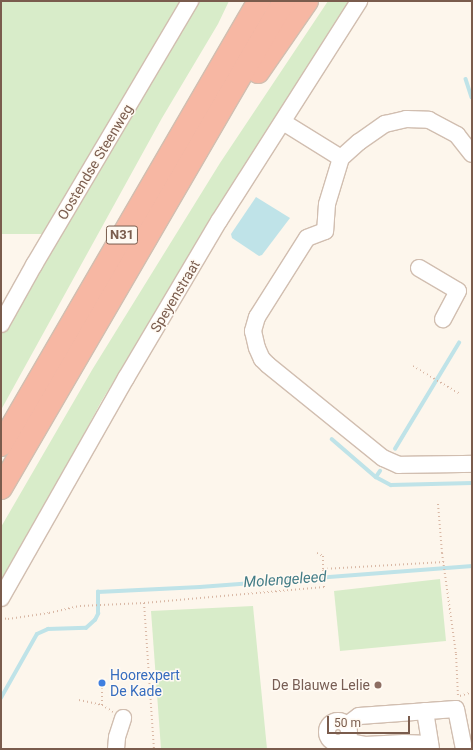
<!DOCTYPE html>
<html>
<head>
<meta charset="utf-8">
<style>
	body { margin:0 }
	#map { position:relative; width:473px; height:750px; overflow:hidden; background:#fdf6ec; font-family:Roboto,sans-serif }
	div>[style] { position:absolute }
	.green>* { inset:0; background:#d8ecc9 }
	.water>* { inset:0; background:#bfe3e8 }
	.stream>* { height:3.5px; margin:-1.75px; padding:0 1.75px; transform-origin:1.75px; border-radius:1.75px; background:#bfe3e8 }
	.path>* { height:2px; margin-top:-1px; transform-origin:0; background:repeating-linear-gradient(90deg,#d9b8a5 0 1px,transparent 0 4px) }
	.roads { filter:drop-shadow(1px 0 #d1beb0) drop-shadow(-1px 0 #d1beb0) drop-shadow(0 1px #d1beb0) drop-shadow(0 -1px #d1beb0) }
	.minor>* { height:16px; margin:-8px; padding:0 8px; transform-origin:8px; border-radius:8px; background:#fff }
	.minor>.ring { margin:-8px; padding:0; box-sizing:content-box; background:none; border:16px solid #fff; border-radius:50% }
	.highway>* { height:22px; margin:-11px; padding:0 11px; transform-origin:11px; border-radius:11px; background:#f7b7a3 }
	.dots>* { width:11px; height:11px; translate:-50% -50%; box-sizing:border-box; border:2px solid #fffaf3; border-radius:50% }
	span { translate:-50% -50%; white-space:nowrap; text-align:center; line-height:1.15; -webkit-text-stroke:3px #fffaf3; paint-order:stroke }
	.shield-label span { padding:1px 3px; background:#fffaf3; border:1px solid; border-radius:3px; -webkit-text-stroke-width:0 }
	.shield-label { font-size:13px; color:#7a5c4d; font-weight:700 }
	.street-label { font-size:14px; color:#7a5c4d }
	.shop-label { font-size:14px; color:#366cbe }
	.left { translate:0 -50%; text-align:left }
	.education-label { font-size:14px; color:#785e54 }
	.right { translate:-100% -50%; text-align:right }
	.water-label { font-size:15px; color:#437c86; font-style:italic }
	.frame { position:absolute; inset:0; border:2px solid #7a5c4d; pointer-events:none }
	.scale { position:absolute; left:327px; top:716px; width:83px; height:18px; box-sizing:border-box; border:2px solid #7a5c4d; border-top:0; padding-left:5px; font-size:12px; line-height:14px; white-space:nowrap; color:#7a5c4d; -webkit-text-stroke:3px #fffaf3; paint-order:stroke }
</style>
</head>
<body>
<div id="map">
	<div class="green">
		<div style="clip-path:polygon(1px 1px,181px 1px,44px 234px,1px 234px)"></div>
		<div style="clip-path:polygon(195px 1px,229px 1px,218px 24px,162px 118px,1px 410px,1px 335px)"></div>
		<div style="clip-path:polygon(328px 1px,351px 1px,210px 222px,101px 402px,1px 589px,1px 527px,92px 370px,220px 163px)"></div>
		<div style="clip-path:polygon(440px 579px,446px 641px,340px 651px,334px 591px)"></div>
		<div style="clip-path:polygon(253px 606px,267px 749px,161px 749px,151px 611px)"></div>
	</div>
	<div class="water">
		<div style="clip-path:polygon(256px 197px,290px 218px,262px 255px,259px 256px,232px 238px,231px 234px)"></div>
	</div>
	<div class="stream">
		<div style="left:466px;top:79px;width:19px;rotate:72deg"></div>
		<div style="left:332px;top:439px;width:58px;rotate:40.8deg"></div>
		<div style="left:376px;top:477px;width:7px;rotate:-56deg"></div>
		<div style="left:395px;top:449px;width:124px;rotate:-58.9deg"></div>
		<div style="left:376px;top:477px;width:17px;rotate:28deg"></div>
		<div style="left:391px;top:485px;width:81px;rotate:-1.4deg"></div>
		<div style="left:1px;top:698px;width:73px;rotate:-60.6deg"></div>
		<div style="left:37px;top:634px;width:12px;rotate:-24deg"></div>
		<div style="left:48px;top:629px;width:38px;rotate:-2deg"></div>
		<div style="left:86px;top:628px;width:12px;rotate:-42deg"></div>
		<div style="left:95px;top:620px;width:7px;rotate:-63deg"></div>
		<div style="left:98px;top:614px;width:22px;rotate:-90deg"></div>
		<div style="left:98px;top:592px;width:102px;rotate:-2.8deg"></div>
		<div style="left:200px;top:587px;width:273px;rotate:-4.4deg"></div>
	</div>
	<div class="path">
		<div style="left:413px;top:366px;width:55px;rotate:30.8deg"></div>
		<div style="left:438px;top:504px;width:49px;rotate:85.3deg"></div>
		<div style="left:442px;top:553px;width:102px;rotate:82.1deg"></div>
		<div style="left:456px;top:654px;width:43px;rotate:87.3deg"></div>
		<div style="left:317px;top:553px;width:7px;rotate:27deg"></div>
		<div style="left:323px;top:556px;width:13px;rotate:90deg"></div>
		<div style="left:144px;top:603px;width:146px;rotate:86.1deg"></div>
		<div style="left:1px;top:618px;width:7px;rotate:8deg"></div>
		<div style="left:8px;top:619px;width:41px;rotate:-8.3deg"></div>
		<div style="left:49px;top:613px;width:32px;rotate:-13deg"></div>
		<div style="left:80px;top:606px;width:64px;rotate:-2.7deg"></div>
		<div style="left:144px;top:603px;width:181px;rotate:-5.1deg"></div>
		<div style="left:324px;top:587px;width:18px;rotate:-93deg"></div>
		<div style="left:323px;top:569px;width:121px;rotate:-3.3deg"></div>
		<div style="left:102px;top:688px;width:17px;rotate:90deg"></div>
		<div style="left:460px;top:696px;width:13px;rotate:-18deg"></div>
		<div style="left:79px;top:700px;width:24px;rotate:12deg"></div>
		<div style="left:102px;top:705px;width:13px;rotate:32deg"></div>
	</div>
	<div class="roads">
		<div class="minor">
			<div style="left:283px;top:122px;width:68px;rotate:31.8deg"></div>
			<div style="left:341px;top:158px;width:24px;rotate:-42deg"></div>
			<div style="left:359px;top:142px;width:32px;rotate:-35deg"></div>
			<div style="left:385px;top:124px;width:22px;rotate:-13deg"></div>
			<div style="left:406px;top:119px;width:23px;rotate:2deg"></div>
			<div style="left:429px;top:120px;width:32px;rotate:28deg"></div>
			<div style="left:457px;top:135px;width:24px;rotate:52deg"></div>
			<div style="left:341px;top:158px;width:48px;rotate:106.9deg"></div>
			<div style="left:327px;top:204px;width:27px;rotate:94deg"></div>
			<div style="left:325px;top:231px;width:19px;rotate:159deg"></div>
			<div style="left:307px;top:238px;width:93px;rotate:122.3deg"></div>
			<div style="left:257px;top:317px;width:15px;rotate:106deg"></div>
			<div style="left:253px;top:331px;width:17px;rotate:77deg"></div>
			<div style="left:257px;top:348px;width:12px;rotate:66deg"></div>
			<div style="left:262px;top:359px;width:8px;rotate:45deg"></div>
			<div style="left:268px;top:365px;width:148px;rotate:39deg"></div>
			<div style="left:383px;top:458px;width:17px;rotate:24deg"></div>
			<div style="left:399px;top:465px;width:73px;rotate:-0.8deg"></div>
			<div style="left:419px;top:268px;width:45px;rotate:30.5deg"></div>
			<div style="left:458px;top:291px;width:32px;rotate:118deg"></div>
			<div style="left:1px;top:324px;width:68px;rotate:-60.8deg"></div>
			<div style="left:34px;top:265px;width:307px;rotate:-59.4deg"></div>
			<div style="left:1px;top:598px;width:253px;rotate:-60.4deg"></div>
			<div style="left:126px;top:378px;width:182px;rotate:-59.4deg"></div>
			<div style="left:219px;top:221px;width:261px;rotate:-57.5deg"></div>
			<div style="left:425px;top:711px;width:38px;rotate:81deg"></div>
			<div class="ring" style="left:327px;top:721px;width:6px;height:6px"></div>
			<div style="left:347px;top:725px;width:15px;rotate:-37deg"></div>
			<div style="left:359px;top:716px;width:97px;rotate:-4.1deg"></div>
			<div style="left:456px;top:709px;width:41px;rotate:78.7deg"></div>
			<div style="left:345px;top:741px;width:20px;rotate:11deg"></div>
			<div style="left:365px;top:745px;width:39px;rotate:-3deg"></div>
			<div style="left:404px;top:743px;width:26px;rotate:2deg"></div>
			<div style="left:116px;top:749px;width:12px;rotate:-85deg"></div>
			<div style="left:117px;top:737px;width:20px;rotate:-72deg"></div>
		</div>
		<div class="highway">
			<div style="left:258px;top:72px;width:86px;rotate:-55.4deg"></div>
			<div style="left:1px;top:445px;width:514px;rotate:-59.84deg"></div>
			<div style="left:1px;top:488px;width:563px;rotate:-59.84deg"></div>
		</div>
	</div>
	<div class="dots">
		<div style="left:102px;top:683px;background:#3f7fe0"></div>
		<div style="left:378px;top:685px;background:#8d6e63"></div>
	</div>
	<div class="shield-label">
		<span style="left:122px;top:235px">N31</span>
	</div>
	<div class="street-label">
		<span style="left:95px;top:162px;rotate:-59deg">Oostendse Steenweg</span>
		<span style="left:175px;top:296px;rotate:-59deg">Speyenstraat</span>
	</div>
	<div class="shop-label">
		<span class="left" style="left:110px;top:683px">Hoorexpert<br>De Kade</span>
	</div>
	<div class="education-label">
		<span class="right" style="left:370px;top:685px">De Blauwe Lelie</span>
	</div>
	<div class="water-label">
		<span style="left:285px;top:580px;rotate:-4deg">Molengeleed</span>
	</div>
	<div class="frame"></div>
	<div class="scale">50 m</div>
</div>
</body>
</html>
